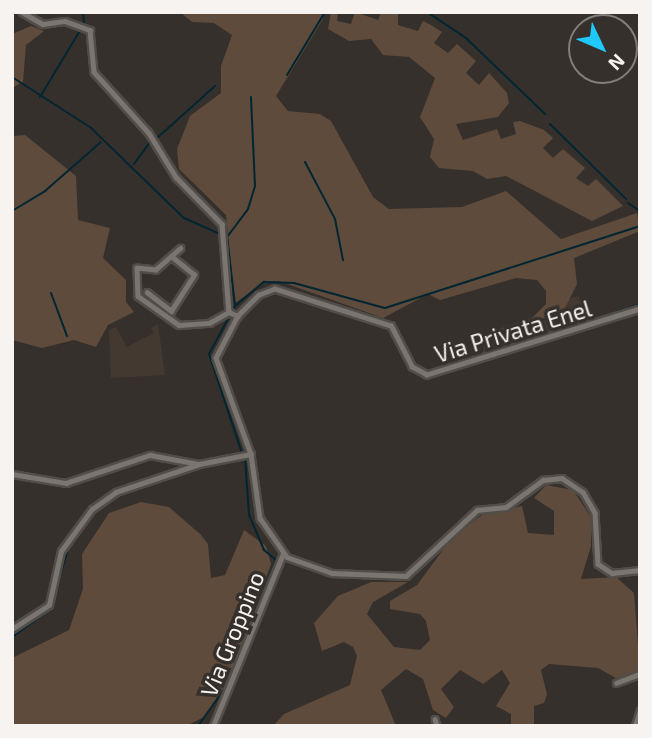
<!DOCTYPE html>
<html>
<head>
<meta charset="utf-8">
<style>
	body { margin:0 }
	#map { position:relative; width:652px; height:738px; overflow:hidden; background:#35302c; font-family:"Exo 2",sans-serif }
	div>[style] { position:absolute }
	.built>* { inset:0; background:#443931 }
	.green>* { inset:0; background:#5e4b3c }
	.stream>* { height:2px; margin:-1px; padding:0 1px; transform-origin:1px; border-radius:1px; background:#022532 }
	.roads { filter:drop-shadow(2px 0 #514d49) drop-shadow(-2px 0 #514d49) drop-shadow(0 2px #514d49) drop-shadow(0 -2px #514d49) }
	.minor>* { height:4.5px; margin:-2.25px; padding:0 2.25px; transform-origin:2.25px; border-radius:2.25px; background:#7b7570 }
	span { translate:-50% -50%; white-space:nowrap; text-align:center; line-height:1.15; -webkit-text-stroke:7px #35302c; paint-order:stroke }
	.street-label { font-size:23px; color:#f7f3f0 }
	.frame { position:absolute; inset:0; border:14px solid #f7f3f0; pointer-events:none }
	.north { position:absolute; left:568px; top:14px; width:70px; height:70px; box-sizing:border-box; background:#35302c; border:2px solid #837e7a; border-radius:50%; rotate:134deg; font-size:19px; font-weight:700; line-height:28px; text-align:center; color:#f7f3f0 }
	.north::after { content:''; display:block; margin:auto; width:24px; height:32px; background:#1fc9fd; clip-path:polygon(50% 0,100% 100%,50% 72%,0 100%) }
</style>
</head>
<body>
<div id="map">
	<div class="built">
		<div style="clip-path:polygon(579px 296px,590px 324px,483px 360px,483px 337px,557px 316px,568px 299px)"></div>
		<div style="clip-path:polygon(158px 324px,165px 375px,111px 378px,109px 330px,116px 327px,127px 347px,154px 333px,151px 328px)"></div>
	</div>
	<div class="green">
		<div style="clip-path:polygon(180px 12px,321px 12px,323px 19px,276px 96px,288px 111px,320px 114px,331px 121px,373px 197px,389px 209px,462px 207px,506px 191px,561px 239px,637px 213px,640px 231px,574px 258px,577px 284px,563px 312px,483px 337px,483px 347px,480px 335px,532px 318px,546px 304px,546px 291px,537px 280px,516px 278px,440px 300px,428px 294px,383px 318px,279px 281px,265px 282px,235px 303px,226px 215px,179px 169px,177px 149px,190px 116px,221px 93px,221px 66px,232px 35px,214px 23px,192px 22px)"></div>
		<div style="clip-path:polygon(331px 12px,338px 12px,337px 21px,351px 24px,355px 12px,378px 20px,381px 12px,398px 12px,398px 25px,418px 31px,423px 21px,431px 25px,442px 32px,434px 43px,448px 53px,457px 44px,476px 61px,466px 73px,479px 85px,489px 73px,507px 93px,509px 103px,498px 117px,456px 124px,463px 140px,497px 129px,501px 139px,516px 134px,513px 122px,520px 121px,544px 130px,553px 138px,543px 148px,553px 158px,563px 149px,585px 168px,576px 178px,588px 186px,596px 179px,623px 206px,592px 221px,506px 176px,487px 179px,473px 171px,439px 168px,430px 157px,434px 139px,420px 117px,435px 78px,409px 57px,383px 55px,371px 39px,349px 41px,328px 29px)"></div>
		<div style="clip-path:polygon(31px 26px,44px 31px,26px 45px,23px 82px,12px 88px,12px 34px)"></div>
		<div style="clip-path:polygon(25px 135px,76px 176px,78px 220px,110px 228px,103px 258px,126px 280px,126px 302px,134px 312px,108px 325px,96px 347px,74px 340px,42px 348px,12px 340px,12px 136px)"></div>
		<div style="clip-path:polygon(546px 485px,573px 490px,591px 517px,591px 546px,581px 579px,616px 577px,634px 593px,640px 670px,616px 678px,598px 668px,549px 664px,541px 670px,547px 694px,544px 703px,534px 706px,534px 726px,511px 726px,511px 714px,496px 706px,510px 683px,502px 670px,483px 684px,460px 670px,441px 689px,454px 707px,446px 718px,433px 710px,423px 679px,406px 669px,381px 690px,396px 726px,273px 726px,284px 714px,350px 685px,357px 656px,353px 647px,344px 642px,322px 651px,314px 623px,338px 596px,371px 582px,408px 582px,373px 602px,367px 614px,394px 647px,420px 650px,430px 640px,426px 621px,420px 614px,390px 609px,390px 601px,417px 585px,451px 539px,482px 515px,522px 506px,528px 533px,554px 535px,554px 511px,534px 498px)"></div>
		<div style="clip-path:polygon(141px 502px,169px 507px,200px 534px,208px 544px,211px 578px,225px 575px,244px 530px,266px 546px,271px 564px,225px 690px,206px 716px,186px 726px,12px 726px,12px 658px,69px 630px,83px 589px,82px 554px,109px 513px)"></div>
	</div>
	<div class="stream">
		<div style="left:83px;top:12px;width:11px;rotate:85deg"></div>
		<div style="left:427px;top:12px;width:47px;rotate:33.7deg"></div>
		<div style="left:466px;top:38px;width:110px;rotate:43.9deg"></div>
		<div style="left:287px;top:75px;width:74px;rotate:-58.9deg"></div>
		<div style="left:12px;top:77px;width:93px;rotate:32.7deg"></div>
		<div style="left:90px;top:127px;width:131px;rotate:44.1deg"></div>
		<div style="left:184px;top:218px;width:39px;rotate:24deg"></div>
		<div style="left:40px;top:97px;width:79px;rotate:-58.9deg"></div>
		<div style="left:550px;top:124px;width:107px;rotate:44.6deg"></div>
		<div style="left:157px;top:138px;width:78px;rotate:-41.9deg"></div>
		<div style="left:305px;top:162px;width:64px;rotate:62.2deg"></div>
		<div style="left:335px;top:219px;width:42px;rotate:79deg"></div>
		<div style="left:134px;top:164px;width:29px;rotate:-54deg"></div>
		<div style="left:628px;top:203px;width:14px;rotate:34deg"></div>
		<div style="left:12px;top:211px;width:39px;rotate:-31deg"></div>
		<div style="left:45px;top:191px;width:74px;rotate:-41.2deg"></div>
		<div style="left:51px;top:293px;width:46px;rotate:69.6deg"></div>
		<div style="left:235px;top:305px;width:68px;rotate:-96.7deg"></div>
		<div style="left:227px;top:237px;width:35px;rotate:-53deg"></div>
		<div style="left:248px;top:209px;width:24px;rotate:-73deg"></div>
		<div style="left:255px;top:186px;width:89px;rotate:-92.6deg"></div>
		<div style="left:590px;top:321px;width:53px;rotate:-18.8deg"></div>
		<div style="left:242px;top:453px;width:104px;rotate:-108.4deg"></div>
		<div style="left:209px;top:354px;width:55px;rotate:-61.6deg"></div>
		<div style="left:235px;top:306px;width:38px;rotate:-40deg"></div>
		<div style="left:264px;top:282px;width:30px;rotate:2deg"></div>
		<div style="left:294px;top:283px;width:94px;rotate:15.4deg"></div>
		<div style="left:385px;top:308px;width:268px;rotate:-17.8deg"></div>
		<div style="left:184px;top:471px;width:60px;rotate:-12.4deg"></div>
		<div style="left:164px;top:474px;width:17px;rotate:-17deg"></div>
		<div style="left:117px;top:489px;width:12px;rotate:-14deg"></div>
		<div style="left:83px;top:517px;width:35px;rotate:-40deg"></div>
		<div style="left:12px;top:637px;width:47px;rotate:-35.4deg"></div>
		<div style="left:50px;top:610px;width:71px;rotate:-73.6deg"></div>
		<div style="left:238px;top:659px;width:106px;rotate:-69deg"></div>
		<div style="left:276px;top:560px;width:16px;rotate:-140deg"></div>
		<div style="left:264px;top:550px;width:38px;rotate:-113deg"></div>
		<div style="left:249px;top:515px;width:57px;rotate:-94deg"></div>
		<div style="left:198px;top:726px;width:52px;rotate:-54.5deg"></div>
	</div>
	<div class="roads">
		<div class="minor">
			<div style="left:22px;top:12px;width:24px;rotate:30deg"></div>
			<div style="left:43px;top:24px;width:22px;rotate:-8deg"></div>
			<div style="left:65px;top:21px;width:27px;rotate:20deg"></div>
			<div style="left:90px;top:30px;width:42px;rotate:84.6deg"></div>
			<div style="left:94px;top:72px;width:82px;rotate:48deg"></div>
			<div style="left:149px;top:133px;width:52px;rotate:58.5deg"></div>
			<div style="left:176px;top:177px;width:66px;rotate:45.6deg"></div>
			<div style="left:222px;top:224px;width:88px;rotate:85.5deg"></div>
			<div style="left:229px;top:312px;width:10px;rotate:24deg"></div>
			<div style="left:181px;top:248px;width:33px;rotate:139deg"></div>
			<div style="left:156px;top:270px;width:19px;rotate:-174deg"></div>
			<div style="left:137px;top:268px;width:28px;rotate:88deg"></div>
			<div style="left:138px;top:296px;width:50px;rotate:35.3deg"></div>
			<div style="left:179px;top:325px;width:30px;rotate:-4deg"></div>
			<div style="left:209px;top:323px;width:23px;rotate:-29deg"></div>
			<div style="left:147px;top:292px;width:31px;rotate:38deg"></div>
			<div style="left:171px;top:311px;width:43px;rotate:-57.4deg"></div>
			<div style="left:194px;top:275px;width:27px;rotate:-141deg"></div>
			<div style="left:640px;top:309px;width:223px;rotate:162.8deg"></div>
			<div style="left:427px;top:375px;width:17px;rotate:-152deg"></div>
			<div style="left:412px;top:367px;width:46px;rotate:-117.1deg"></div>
			<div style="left:391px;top:326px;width:122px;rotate:-162.3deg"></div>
			<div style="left:275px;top:289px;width:17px;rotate:159deg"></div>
			<div style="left:259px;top:295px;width:30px;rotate:135deg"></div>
			<div style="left:238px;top:316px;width:47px;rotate:117.6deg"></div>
			<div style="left:216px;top:358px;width:102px;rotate:70deg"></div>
			<div style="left:251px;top:454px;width:65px;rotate:82deg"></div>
			<div style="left:260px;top:518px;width:47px;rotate:55.3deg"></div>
			<div style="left:287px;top:557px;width:48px;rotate:19.6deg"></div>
			<div style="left:332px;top:573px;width:74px;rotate:2.3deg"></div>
			<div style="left:406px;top:576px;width:97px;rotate:-42.9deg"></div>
			<div style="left:477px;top:510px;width:29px;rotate:-6deg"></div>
			<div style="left:506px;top:507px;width:46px;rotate:-36.1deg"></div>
			<div style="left:543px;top:480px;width:19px;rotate:-6deg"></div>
			<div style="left:562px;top:478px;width:25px;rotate:34deg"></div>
			<div style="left:583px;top:492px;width:24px;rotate:60deg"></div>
			<div style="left:595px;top:513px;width:51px;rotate:86.6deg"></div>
			<div style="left:598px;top:564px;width:17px;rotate:33deg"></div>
			<div style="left:612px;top:573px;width:28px;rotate:-6deg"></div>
			<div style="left:12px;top:474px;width:55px;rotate:9.5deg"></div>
			<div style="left:66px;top:483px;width:89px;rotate:-18.4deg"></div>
			<div style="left:150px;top:455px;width:50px;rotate:10.4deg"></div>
			<div style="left:199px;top:464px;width:53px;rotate:-10.9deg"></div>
			<div style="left:12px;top:629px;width:44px;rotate:-33deg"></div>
			<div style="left:49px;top:605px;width:55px;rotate:-77.5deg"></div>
			<div style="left:61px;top:551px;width:52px;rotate:-53.6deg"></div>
			<div style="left:92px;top:509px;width:29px;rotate:-35deg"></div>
			<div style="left:116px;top:492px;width:88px;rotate:-18.6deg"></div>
			<div style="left:616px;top:683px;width:26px;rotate:-21deg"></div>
			<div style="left:435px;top:719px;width:7px;rotate:74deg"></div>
			<div style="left:213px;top:726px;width:186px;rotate:-67.9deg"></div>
			<div style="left:635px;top:726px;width:16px;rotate:-72deg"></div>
		</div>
	</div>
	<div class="street-label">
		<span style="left:513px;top:331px;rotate:-17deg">Via Privata Enel</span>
		<span style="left:232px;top:634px;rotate:-68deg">Via Groppino</span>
	</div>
	<div class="frame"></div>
	<div class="north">N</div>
</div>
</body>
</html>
